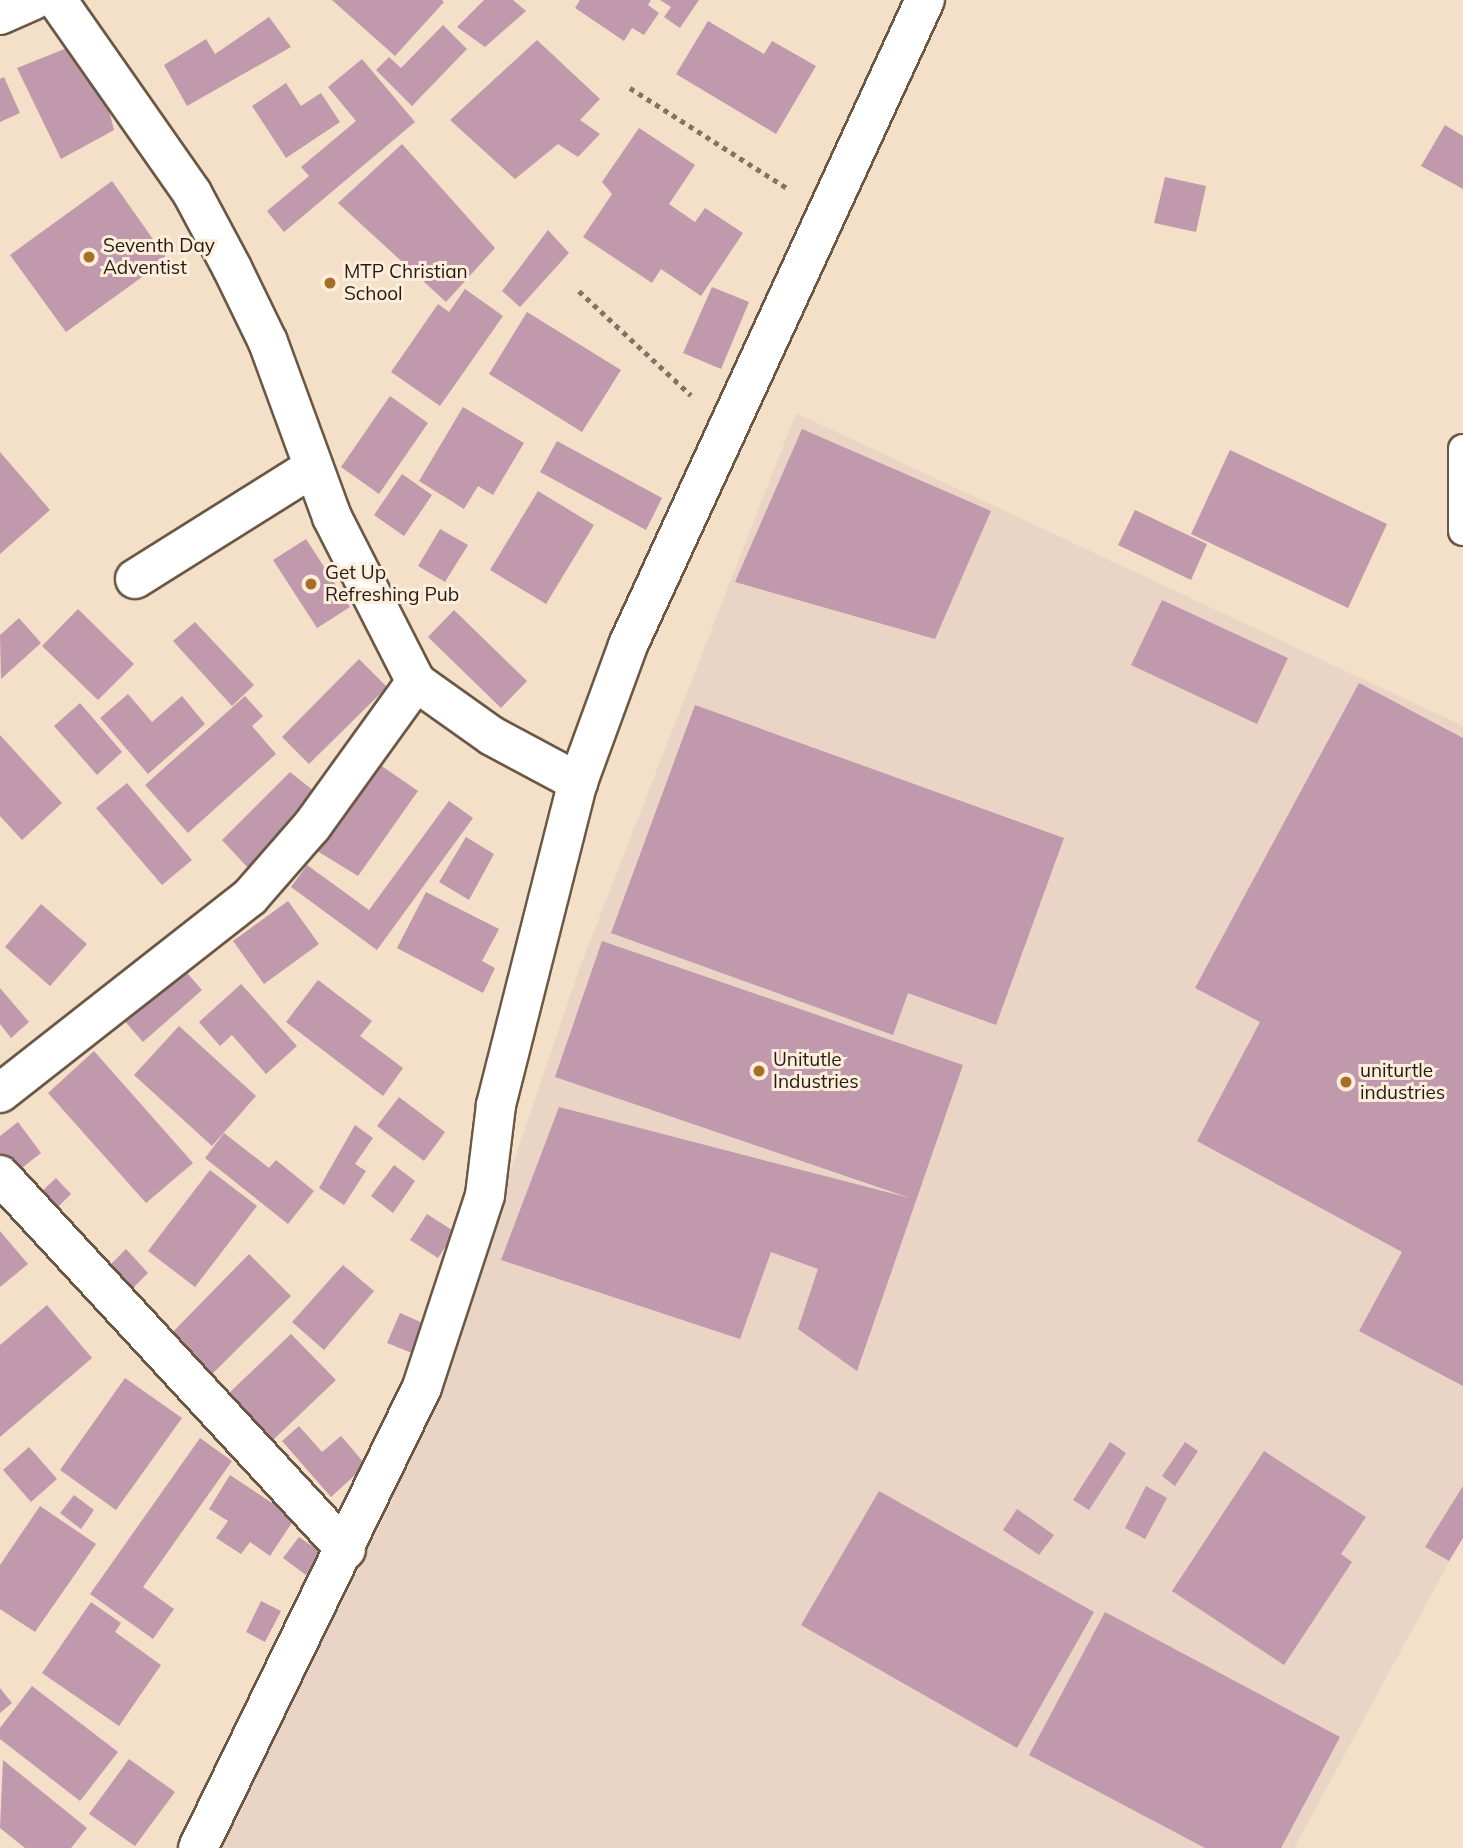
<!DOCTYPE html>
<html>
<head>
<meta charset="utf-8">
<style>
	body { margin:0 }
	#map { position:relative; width:1463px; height:1848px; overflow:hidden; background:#f4dfc8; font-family:Mulish,sans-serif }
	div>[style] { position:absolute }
	.industrial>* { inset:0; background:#e9d4c6 }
	.building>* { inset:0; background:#c099ac }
	.path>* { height:4.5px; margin-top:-2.25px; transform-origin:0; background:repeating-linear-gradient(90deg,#827465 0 5px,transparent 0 10px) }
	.roads { filter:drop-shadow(2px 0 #6a5845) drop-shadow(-2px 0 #6a5845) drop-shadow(0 2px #6a5845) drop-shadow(0 -2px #6a5845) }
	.lane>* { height:28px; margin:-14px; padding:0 14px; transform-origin:14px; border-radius:14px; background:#fff }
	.street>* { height:38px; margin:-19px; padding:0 19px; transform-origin:19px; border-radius:19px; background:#fff }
	.dots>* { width:19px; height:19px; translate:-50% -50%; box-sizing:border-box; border:4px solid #feeddb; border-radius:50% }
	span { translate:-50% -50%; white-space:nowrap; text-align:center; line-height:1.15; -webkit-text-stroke:6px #feeddb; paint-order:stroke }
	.poi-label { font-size:19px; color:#221b13 }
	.left { translate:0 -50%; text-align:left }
</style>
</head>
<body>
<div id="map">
	<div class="industrial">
		<div style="clip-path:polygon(796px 413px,1463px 726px,1463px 1536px,1294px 1848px,212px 1848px,429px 1410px,580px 967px)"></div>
	</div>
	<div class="building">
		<div style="clip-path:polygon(332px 0,442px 0,444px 2px,395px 56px)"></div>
		<div style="clip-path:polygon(484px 0,513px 0,526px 11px,485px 47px,457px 27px)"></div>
		<div style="clip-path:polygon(580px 0,651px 0,648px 5px,659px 13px,644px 35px,632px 28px,624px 41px,575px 8px)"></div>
		<div style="clip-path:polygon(660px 0,699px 0,680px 28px,664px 17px,671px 7px)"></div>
		<div style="clip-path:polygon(269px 17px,291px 47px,187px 106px,164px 65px,206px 39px,215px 54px)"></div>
		<div style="clip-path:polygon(708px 21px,764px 54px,772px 41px,816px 66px,776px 134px,676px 74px)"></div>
		<div style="clip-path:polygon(443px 25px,467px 49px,412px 106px,376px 70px,389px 57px,401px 68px)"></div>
		<div style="clip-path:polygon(537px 40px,600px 99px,580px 120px,600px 134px,578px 157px,558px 144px,515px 179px,450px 120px)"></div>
		<div style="clip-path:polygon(67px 48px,106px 99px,114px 130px,61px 159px,17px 68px)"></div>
		<div style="clip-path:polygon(362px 59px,415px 122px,284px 232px,267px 211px,309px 176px,301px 167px,356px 121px,328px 87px)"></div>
		<div style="clip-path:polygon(4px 77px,20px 113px,0 122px,0 79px)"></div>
		<div style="clip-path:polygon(286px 83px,301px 106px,321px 93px,340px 122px,286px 158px,252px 106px)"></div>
		<div style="clip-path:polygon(1445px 125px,1463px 136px,1463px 189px,1421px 166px)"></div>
		<div style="clip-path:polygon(639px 128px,695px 165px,669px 204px,695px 222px,705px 208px,743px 233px,701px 296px,661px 269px,652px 283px,583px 237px,612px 194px,602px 182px)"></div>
		<div style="clip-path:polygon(402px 144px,495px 248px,446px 302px,338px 203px)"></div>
		<div style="clip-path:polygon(1165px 177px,1206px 186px,1196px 232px,1154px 223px)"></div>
		<div style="clip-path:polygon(112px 181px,167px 259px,66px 332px,10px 255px)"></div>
		<div style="clip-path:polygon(548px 230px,569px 253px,520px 307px,502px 291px)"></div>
		<div style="clip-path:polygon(712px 287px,749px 302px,721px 369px,683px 353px)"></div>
		<div style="clip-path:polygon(465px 289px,503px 316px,440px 406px,391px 372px,438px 304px,449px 312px)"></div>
		<div style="clip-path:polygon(527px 312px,621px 370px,582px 432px,489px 374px)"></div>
		<div style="clip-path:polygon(390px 396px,428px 423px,379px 494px,341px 467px)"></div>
		<div style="clip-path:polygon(463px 407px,524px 443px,493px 495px,478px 486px,464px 509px,419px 481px)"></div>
		<div style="clip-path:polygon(802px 429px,991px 511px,935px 639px,735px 582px)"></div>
		<div style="clip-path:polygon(557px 441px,662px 498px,646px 530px,540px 472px)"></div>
		<div style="clip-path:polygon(1230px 450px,1387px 524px,1348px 608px,1191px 534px)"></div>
		<div style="clip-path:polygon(0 452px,50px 510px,0 554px)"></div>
		<div style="clip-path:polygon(402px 474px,432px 495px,404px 536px,374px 515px)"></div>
		<div style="clip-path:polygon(538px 491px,594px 525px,546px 604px,490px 570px)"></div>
		<div style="clip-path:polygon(1135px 510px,1207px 544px,1191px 580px,1118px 545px)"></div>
		<div style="clip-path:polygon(440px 529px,468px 545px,445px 582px,418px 566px)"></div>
		<div style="clip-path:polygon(306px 539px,350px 607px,317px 628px,273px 560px)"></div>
		<div style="clip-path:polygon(1162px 600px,1288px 658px,1257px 724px,1131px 665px)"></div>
		<div style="clip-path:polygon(78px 609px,134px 664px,98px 700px,42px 646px)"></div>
		<div style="clip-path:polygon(454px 610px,527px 681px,501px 708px,428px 637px)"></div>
		<div style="clip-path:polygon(19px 618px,41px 643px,1px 679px,0 635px)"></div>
		<div style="clip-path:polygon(195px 622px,254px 685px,232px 706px,173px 641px)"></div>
		<div style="clip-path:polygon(359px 659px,387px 687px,309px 764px,282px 737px)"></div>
		<div style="clip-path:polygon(1359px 683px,1463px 738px,1463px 1386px,1359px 1331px,1402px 1252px,1197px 1141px,1260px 1022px,1195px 988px)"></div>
		<div style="clip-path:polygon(128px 694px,152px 722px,182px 696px,205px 724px,148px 774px,100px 718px)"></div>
		<div style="clip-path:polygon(245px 696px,263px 716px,252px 726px,276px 754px,188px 833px,145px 785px)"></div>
		<div style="clip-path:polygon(80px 703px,122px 752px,97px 775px,54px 726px)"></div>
		<div style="clip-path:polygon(695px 705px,1064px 838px,996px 1025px,908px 993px,893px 1035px,611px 933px)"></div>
		<div style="clip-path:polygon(0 735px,62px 803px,22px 840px,0 816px)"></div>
		<div style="clip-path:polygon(373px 760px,418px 791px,358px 876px,314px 849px)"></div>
		<div style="clip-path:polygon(290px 772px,319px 795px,249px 869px,222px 840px)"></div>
		<div style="clip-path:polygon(127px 783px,192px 860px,162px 885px,96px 808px)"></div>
		<div style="clip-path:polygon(449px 801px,473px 818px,377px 950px,291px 887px,307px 865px,369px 910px)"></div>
		<div style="clip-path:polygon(466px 837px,494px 854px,469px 900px,439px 882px)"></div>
		<div style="clip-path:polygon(426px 892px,499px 929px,482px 961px,495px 968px,483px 993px,397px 948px)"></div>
		<div style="clip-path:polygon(288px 901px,319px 944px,264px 984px,233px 941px)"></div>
		<div style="clip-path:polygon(41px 904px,87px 944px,50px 986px,5px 947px)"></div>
		<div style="clip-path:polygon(602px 941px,963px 1065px,857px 1371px,798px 1329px,818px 1269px,771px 1252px,740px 1339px,501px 1260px,559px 1107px,910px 1198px,555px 1077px)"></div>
		<div style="clip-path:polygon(174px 958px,202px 990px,143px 1042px,115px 1010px)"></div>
		<div style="clip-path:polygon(318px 980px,372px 1021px,360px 1036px,403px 1068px,383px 1096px,286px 1022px)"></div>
		<div style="clip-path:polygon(241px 984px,297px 1046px,266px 1074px,232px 1035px,220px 1046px,199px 1022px)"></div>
		<div style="clip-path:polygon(0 988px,29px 1022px,11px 1038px,0 1024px)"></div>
		<div style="clip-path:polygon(179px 1026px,256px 1096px,212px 1146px,134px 1075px)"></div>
		<div style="clip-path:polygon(94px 1051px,193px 1163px,146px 1203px,48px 1093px)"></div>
		<div style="clip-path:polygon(399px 1097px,445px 1132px,424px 1161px,377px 1126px)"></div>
		<div style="clip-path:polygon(18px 1122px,41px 1153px,13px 1175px,0 1158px,0 1136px)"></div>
		<div style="clip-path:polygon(355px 1125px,373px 1138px,355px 1164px,366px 1171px,344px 1205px,319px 1188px)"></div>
		<div style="clip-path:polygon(224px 1133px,269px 1168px,276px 1160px,314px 1191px,288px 1224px,205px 1158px)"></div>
		<div style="clip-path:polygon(394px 1165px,415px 1181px,393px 1213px,371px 1196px)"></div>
		<div style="clip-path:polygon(210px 1170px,257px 1206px,195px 1287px,148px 1251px)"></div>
		<div style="clip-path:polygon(56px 1178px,71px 1194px,54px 1211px,38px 1195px)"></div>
		<div style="clip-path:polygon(427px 1214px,455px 1232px,438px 1258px,410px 1240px)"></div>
		<div style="clip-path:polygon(0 1231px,28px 1264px,0 1287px)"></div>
		<div style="clip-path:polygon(126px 1249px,148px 1273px,128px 1293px,105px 1270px)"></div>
		<div style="clip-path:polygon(249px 1254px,291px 1296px,206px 1380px,166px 1339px)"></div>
		<div style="clip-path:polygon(343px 1265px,374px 1291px,324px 1350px,292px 1322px)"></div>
		<div style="clip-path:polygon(47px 1305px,92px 1358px,0 1437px,0 1345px)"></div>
		<div style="clip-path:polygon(400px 1313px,425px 1324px,412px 1353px,387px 1343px)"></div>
		<div style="clip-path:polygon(291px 1334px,336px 1380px,273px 1440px,228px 1394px)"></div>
		<div style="clip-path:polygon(125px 1378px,182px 1418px,116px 1510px,60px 1470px)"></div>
		<div style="clip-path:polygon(299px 1426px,322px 1452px,341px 1436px,366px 1465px,331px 1497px,282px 1441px)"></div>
		<div style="clip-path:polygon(200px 1438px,232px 1461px,143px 1587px,174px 1609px,153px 1639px,90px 1594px)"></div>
		<div style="clip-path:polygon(1110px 1442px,1126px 1453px,1089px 1510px,1073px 1500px)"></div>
		<div style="clip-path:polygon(1185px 1442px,1198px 1451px,1175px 1486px,1162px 1476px)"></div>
		<div style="clip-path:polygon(29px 1447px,57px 1479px,31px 1502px,3px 1470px)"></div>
		<div style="clip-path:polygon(1264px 1451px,1366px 1517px,1341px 1554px,1352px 1562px,1284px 1665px,1172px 1591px)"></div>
		<div style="clip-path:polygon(230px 1475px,295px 1518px,270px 1556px,250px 1542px,241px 1554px,216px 1538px,228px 1521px,209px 1509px)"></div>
		<div style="clip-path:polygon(1146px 1486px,1167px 1498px,1145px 1539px,1125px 1528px)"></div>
		<div style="clip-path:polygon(1463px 1486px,1463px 1538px,1449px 1561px,1425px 1547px)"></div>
		<div style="clip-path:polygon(879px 1491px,1094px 1612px,1017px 1748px,801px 1625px)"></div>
		<div style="clip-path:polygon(74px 1495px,94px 1510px,81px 1529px,60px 1513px)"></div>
		<div style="clip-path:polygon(40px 1506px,96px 1544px,35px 1632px,0 1609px,0 1565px)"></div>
		<div style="clip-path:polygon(1017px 1509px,1054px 1535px,1039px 1555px,1003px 1530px)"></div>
		<div style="clip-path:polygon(299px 1537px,322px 1553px,306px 1575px,283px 1558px)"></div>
		<div style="clip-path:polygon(261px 1601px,281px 1611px,265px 1642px,246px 1632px)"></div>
		<div style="clip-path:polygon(91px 1602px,121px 1623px,115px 1632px,161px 1665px,119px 1726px,42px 1673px)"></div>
		<div style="clip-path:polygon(1105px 1612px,1340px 1737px,1281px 1848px,1205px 1848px,1029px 1755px)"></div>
		<div style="clip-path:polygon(32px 1686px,118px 1752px,80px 1801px,0 1739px,0 1728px)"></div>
		<div style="clip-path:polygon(0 1688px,12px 1703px,0 1713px)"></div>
		<div style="clip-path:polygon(129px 1759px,175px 1792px,135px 1846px,89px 1814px)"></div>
		<div style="clip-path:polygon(3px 1760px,87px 1828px,71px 1848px,25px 1848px,0 1828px)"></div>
	</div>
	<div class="path">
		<div style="left:630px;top:88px;width:186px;rotate:32.5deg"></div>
		<div style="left:579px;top:291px;width:153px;rotate:42.9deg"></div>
	</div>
	<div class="roads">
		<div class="lane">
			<div style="left:1463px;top:449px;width:82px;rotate:90deg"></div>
		</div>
		<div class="street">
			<div style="left:57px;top:0;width:236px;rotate:55deg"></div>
			<div style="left:192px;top:193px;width:85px;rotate:61.9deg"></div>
			<div style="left:232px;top:268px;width:82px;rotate:64.1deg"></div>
			<div style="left:268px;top:342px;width:186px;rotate:69.9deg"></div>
			<div style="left:332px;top:517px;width:185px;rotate:63deg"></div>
			<div style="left:416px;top:682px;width:93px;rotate:35.4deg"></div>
			<div style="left:492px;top:736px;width:98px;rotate:28.1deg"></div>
			<div style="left:0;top:15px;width:36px;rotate:-24deg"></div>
			<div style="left:135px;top:579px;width:209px;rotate:-32.1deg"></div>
			<div style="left:0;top:1093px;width:318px;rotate:-38.1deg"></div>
			<div style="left:250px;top:897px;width:94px;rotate:-48.9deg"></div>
			<div style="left:312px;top:826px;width:178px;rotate:-54.2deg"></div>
			<div style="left:0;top:1175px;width:510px;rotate:47.3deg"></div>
			<div style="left:198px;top:1848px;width:513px;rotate:-64.08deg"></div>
			<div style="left:422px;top:1387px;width:202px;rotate:-71.8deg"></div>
			<div style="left:485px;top:1195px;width:91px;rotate:-83deg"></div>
			<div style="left:496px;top:1105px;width:333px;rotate:-75.8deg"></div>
			<div style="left:578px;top:782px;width:146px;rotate:-69.9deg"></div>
			<div style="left:628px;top:645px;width:710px;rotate:-65.28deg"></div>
		</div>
	</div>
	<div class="dots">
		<div style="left:89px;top:257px;background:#a46f28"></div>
		<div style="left:330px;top:283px;background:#a46f28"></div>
		<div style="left:311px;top:584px;background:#a46f28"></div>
		<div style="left:759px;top:1071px;background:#a46f28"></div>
		<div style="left:1346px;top:1082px;background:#a46f28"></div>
	</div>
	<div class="poi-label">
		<span class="left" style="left:103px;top:257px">Seventh Day<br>Adventist</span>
		<span class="left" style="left:344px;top:283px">MTP Christian<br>School</span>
		<span class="left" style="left:325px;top:584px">Get Up<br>Refreshing Pub</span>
		<span class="left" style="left:773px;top:1071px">Unitutle<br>Industries</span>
		<span class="left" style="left:1360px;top:1082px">uniturtle<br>industries</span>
	</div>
</div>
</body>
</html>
